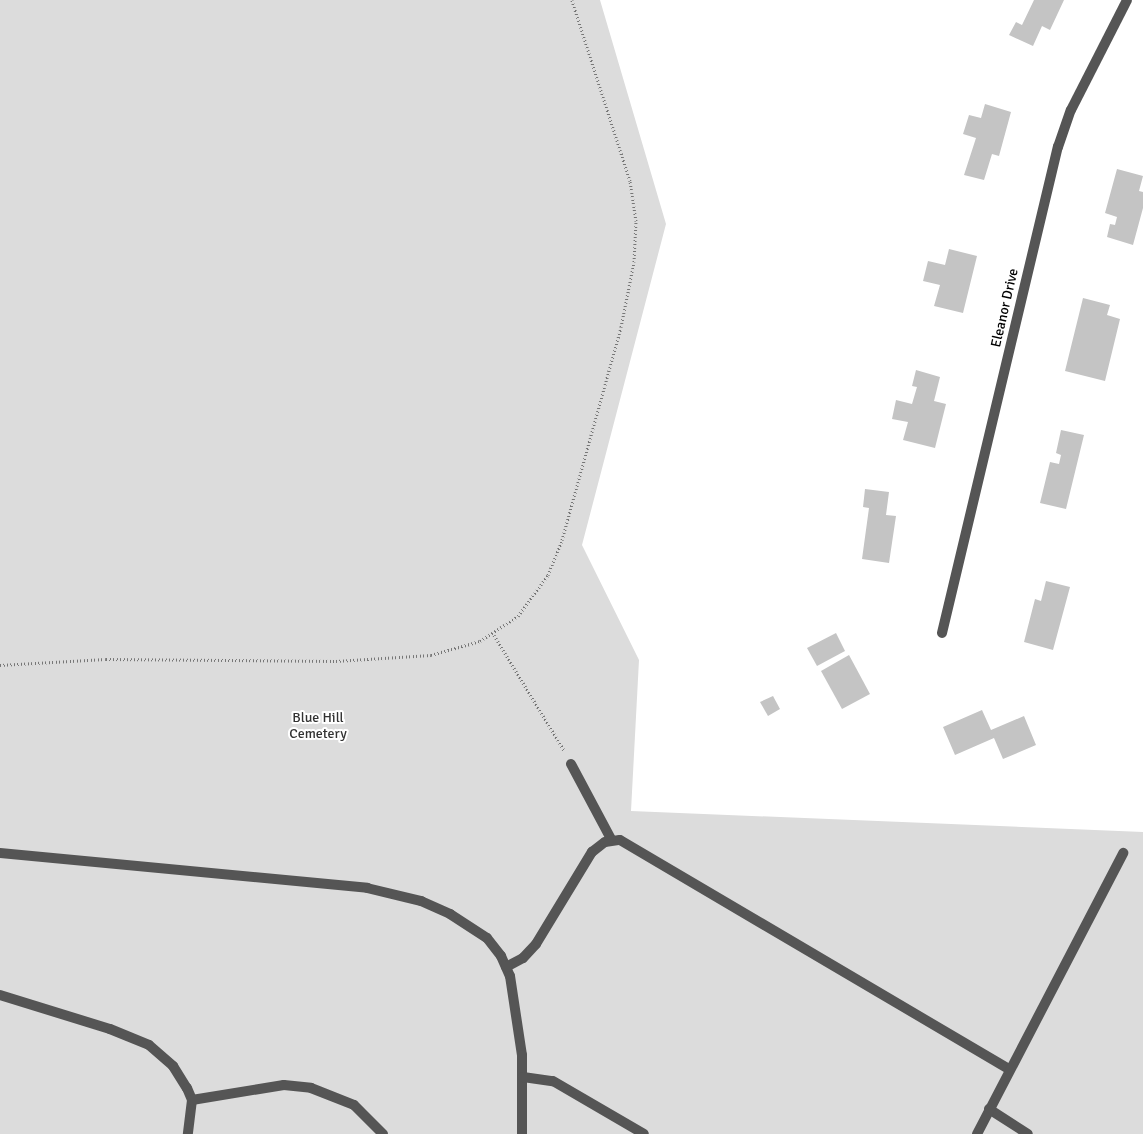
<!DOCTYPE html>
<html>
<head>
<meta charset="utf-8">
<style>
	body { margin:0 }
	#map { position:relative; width:1143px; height:1134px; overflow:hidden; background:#fff; font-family:Signika,sans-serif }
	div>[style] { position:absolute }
	.green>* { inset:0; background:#dcdcdc }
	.building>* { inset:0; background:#c4c4c4 }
	.path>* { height:3px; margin-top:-1.5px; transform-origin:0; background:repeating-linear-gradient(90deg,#777 0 1px,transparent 0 3.5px) }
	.lane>* { height:10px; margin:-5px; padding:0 5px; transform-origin:5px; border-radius:5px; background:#555 }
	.street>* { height:10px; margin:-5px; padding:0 5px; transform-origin:5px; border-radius:5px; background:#555 }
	span { translate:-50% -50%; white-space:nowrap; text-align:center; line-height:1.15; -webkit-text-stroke:4px #fff; paint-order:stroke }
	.street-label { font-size:14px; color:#000 }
	.park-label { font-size:14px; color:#333 }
</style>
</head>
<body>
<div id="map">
	<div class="green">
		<div style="clip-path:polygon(0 0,600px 0,666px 224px,582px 545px,639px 660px,631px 811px,1143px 832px,1143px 1134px,0 1134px)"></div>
	</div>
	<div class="building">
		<div style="clip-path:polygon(1034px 0,1064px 0,1050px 30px,1042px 26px,1033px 46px,1009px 35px,1016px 22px,1022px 25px)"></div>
		<div style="clip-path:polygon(985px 104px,1011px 112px,999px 156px,992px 154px,984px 180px,964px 175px,976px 138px,963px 134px,969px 115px,981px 118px)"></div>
		<div style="clip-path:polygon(1117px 169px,1143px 176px,1139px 191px,1143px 192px,1143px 208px,1133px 245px,1107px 237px,1110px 224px,1115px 225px,1117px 217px,1105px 213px)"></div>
		<div style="clip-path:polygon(949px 249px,977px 256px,963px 313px,934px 306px,940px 285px,923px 281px,928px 261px,945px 265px)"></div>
		<div style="clip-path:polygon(1083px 298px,1110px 305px,1107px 315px,1120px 319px,1105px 381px,1065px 371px)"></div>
		<div style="clip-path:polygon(916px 370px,940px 377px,934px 401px,946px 404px,935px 448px,903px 440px,908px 422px,892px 419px,896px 400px,912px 404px,917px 387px,912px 386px)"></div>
		<div style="clip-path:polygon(1061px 430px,1084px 435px,1066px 509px,1040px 503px,1050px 462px,1059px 464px,1061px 455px,1056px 453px)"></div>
		<div style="clip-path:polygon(865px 489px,889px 492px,886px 515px,896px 516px,889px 563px,862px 559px,869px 508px,863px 507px)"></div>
		<div style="clip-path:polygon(1046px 581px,1070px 587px,1053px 650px,1024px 642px,1035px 599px,1041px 601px)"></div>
		<div style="clip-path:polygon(836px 633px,845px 651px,817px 666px,807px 648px)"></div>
		<div style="clip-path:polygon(849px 655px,870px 694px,842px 709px,821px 671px)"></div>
		<div style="clip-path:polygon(773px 696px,780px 709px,768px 716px,760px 702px)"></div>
		<div style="clip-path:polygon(982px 710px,991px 730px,1024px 716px,1036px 745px,1003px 759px,994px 738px,955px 755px,943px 727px)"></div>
	</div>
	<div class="path">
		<div style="left:494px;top:635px;width:135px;rotate:58.7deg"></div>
		<div style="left:0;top:665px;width:106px;rotate:-3.2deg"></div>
		<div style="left:106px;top:659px;width:230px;rotate:0.5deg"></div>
		<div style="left:336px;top:661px;width:95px;rotate:-3.6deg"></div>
		<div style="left:431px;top:655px;width:51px;rotate:-15.9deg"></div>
		<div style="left:480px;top:641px;width:45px;rotate:-33.3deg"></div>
		<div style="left:518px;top:616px;width:51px;rotate:-53.8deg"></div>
		<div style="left:548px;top:575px;width:38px;rotate:-68deg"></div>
		<div style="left:562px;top:540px;width:221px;rotate:-74.5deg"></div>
		<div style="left:621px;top:327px;width:66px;rotate:-78.7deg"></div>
		<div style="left:634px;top:262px;width:41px;rotate:-87.2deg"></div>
		<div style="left:636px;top:221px;width:40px;rotate:-98.5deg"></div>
		<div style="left:630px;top:181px;width:190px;rotate:-107.8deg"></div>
	</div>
	<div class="lane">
		<div style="left:571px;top:764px;width:85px;rotate:61.9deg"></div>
		<div style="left:0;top:853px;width:369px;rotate:5.4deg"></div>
		<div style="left:367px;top:888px;width:56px;rotate:13.5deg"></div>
		<div style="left:421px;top:901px;width:32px;rotate:24deg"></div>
		<div style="left:450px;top:914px;width:44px;rotate:33deg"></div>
		<div style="left:487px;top:938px;width:23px;rotate:52deg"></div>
		<div style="left:501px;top:956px;width:22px;rotate:66deg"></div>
		<div style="left:510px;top:976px;width:80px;rotate:81.4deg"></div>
		<div style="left:522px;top:1055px;width:79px;rotate:90deg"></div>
		<div style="left:506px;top:967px;width:19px;rotate:-28deg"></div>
		<div style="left:523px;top:958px;width:19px;rotate:-47deg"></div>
		<div style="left:536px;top:944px;width:108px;rotate:-58.7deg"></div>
		<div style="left:592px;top:852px;width:16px;rotate:-38deg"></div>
		<div style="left:605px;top:842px;width:15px;rotate:-8deg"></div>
		<div style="left:620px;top:840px;width:451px;rotate:30.5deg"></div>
		<div style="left:0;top:995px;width:115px;rotate:17.2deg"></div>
		<div style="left:110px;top:1029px;width:42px;rotate:22.3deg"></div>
		<div style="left:149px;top:1045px;width:32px;rotate:41deg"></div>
		<div style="left:173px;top:1066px;width:26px;rotate:58deg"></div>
		<div style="left:187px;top:1088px;width:13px;rotate:67deg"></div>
		<div style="left:192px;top:1100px;width:34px;rotate:97deg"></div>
		<div style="left:523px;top:1077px;width:30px;rotate:8deg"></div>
		<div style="left:553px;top:1081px;width:105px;rotate:30.2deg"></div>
		<div style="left:192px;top:1100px;width:93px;rotate:-9.3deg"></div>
		<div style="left:284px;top:1085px;width:27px;rotate:6deg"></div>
		<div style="left:311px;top:1088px;width:46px;rotate:21.6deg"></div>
		<div style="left:354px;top:1105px;width:41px;rotate:45deg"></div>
		<div style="left:989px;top:1109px;width:46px;rotate:32.7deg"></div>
		<div style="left:977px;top:1134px;width:317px;rotate:-62.5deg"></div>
	</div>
	<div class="street">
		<div style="left:942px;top:633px;width:500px;rotate:-76.6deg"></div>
		<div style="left:1058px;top:147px;width:39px;rotate:-71deg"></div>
		<div style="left:1071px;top:110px;width:123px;rotate:-63deg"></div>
	</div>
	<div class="street-label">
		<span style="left:1005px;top:308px;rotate:-77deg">Eleanor Drive</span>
	</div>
	<div class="park-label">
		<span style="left:318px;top:726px">Blue Hill<br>Cemetery</span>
	</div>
</div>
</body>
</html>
